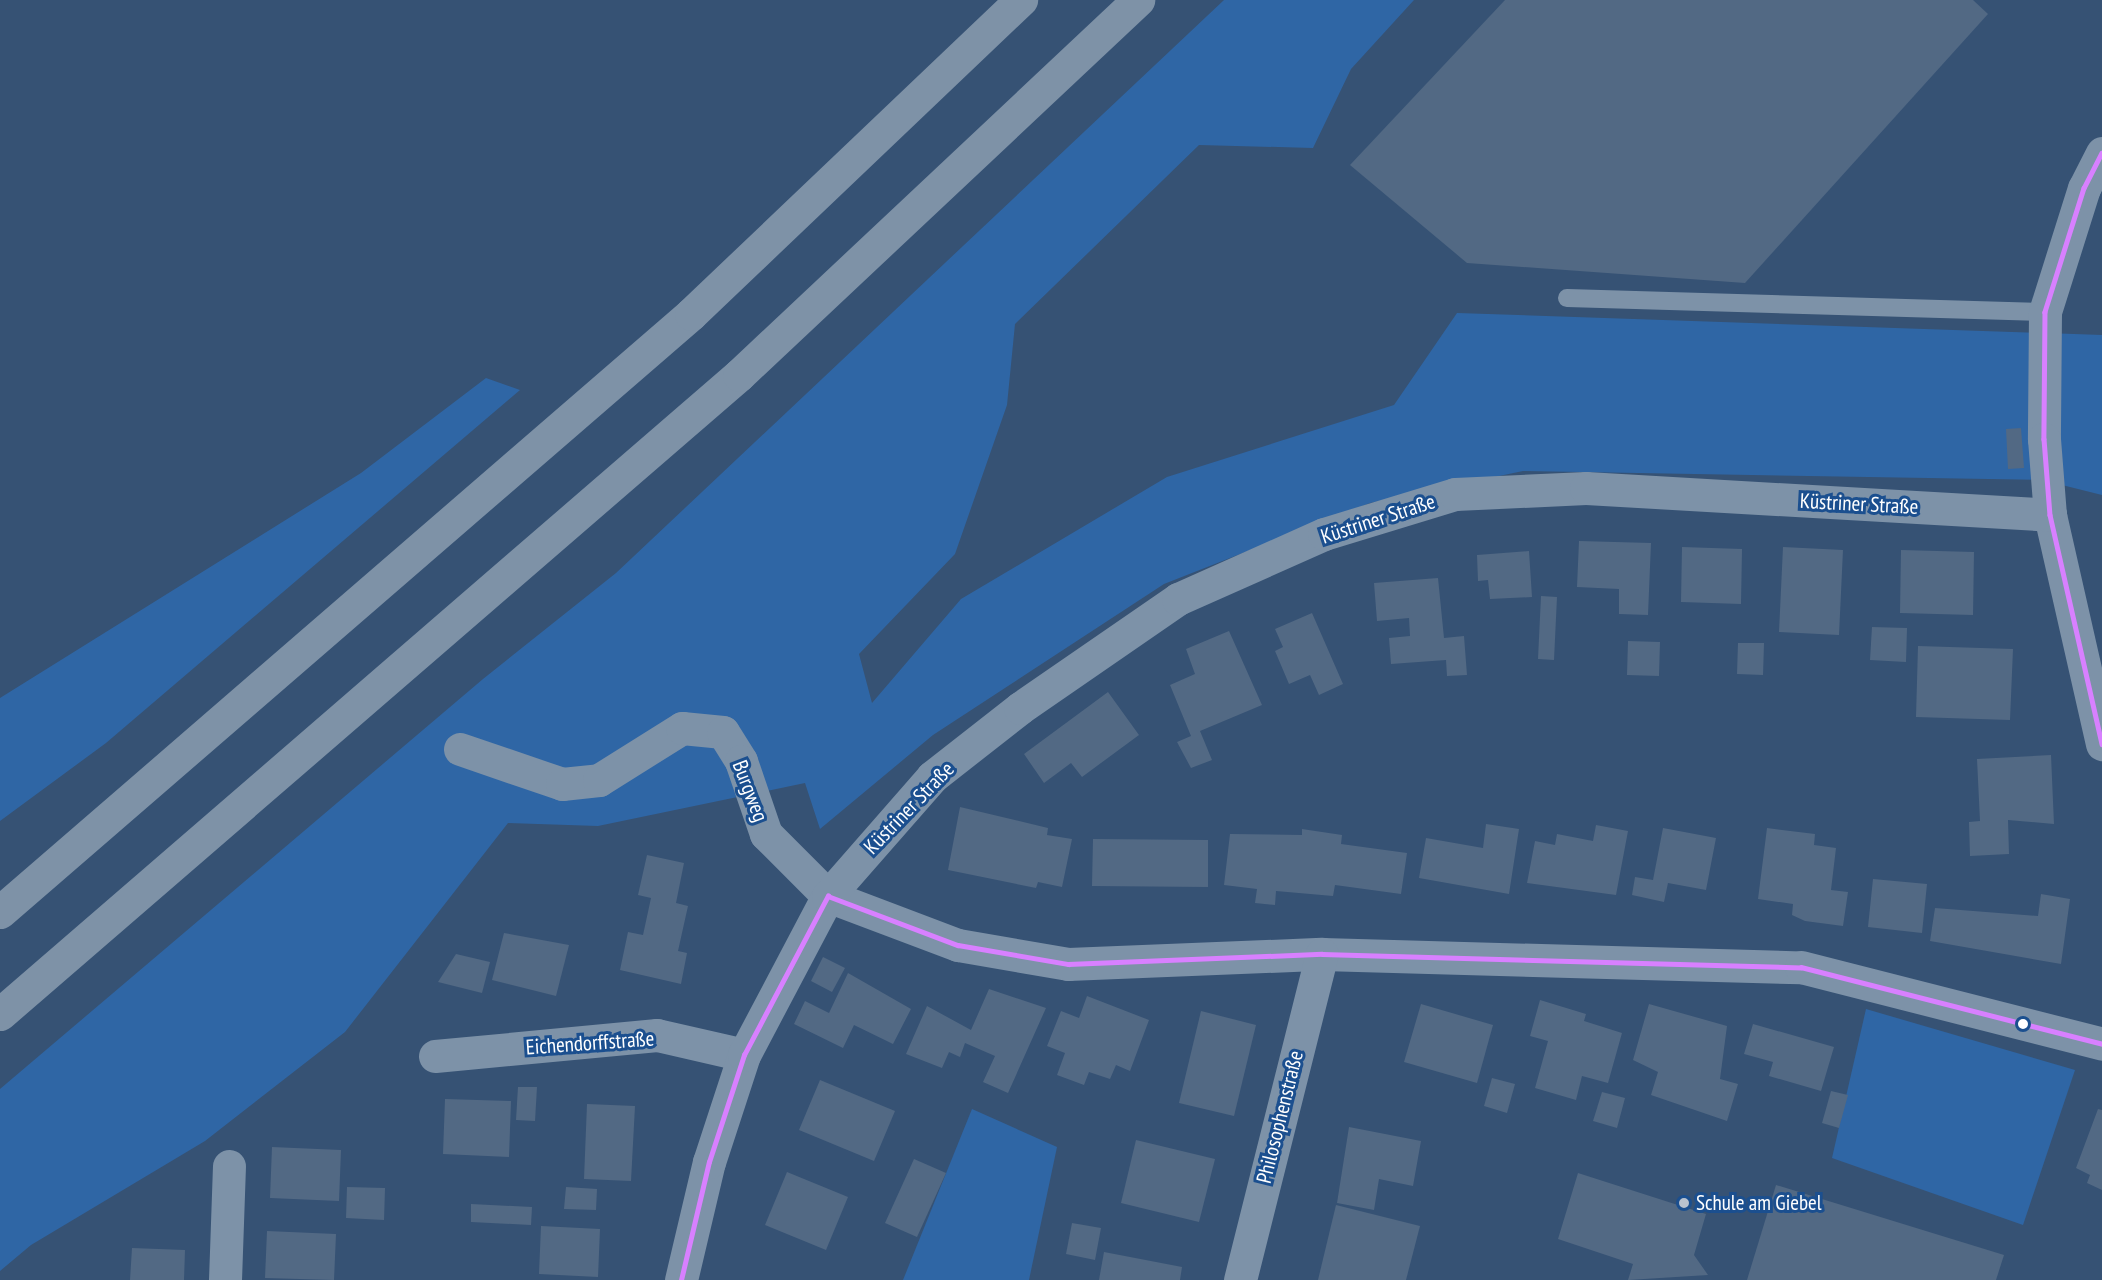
<!DOCTYPE html>
<html>
<head>
<meta charset="utf-8">
<style>
	body { margin:0 }
	#map { position:relative; width:2102px; height:1280px; overflow:hidden; background:#365274; font-family:"PT Sans Narrow",sans-serif }
	div>[style] { position:absolute }
	.green>* { inset:0; background:#2f66a5 }
	.building>* { inset:0; background:#526984 }
	.service>* { height:18px; margin:-9px; padding:0 9px; transform-origin:9px; border-radius:9px; background:#7d92a8 }
	.minor>* { height:33px; margin:-16.5px; padding:0 16.5px; transform-origin:16.5px; border-radius:16.5px; background:#7d92a8 }
	.motorway>* { height:33px; margin:-16.5px; padding:0 16.5px; transform-origin:16.5px; border-radius:16.5px; background:#7e92a7 }
	.bus-1>* { height:4.5px; margin:-2.25px; padding:0 2.25px; transform-origin:2.25px; border-radius:2.25px; background:#d880ff }
	.dots>* { width:16px; height:16px; translate:-50% -50%; box-sizing:border-box; border:3px solid #1b4f8f; border-radius:50% }
	span { translate:-50% -50%; white-space:nowrap; text-align:center; line-height:1.15; -webkit-text-stroke:6px #1b4f8f; paint-order:stroke }
	.street-label { font-size:21px; color:#fff }
	.poi-label { font-size:21px; color:#fff }
	.left { translate:0 -50%; text-align:left }
</style>
</head>
<body>
<div id="map">
	<div class="green">
		<div style="clip-path:polygon(1224px 0,1414px 0,1351px 69px,1313px 148px,1199px 145px,1015px 324px,1007px 405px,955px 554px,859px 654px,872px 703px,961px 599px,1167px 477px,1394px 405px,1457px 313px,2102px 335px,2102px 495px,2042px 480px,1523px 471px,1370px 503px,1164px 584px,933px 735px,820px 829px,805px 783px,598px 826px,508px 823px,345px 1032px,205px 1141px,31px 1245px,0 1271px,0 1089px,483px 679px,616px 573px)"></div>
		<div style="clip-path:polygon(486px 378px,520px 390px,106px 743px,0 821px,0 698px,361px 473px)"></div>
		<div style="clip-path:polygon(1866px 1009px,2075px 1070px,2023px 1225px,1832px 1158px)"></div>
		<div style="clip-path:polygon(972px 1109px,1057px 1147px,1029px 1280px,903px 1280px)"></div>
	</div>
	<div class="building">
		<div style="clip-path:polygon(1505px 0,1973px 0,1988px 14px,1745px 283px,1467px 263px,1350px 165px)"></div>
		<div style="clip-path:polygon(2021px 428px,2024px 468px,2008px 469px,2006px 429px)"></div>
		<div style="clip-path:polygon(1579px 541px,1651px 543px,1648px 615px,1619px 614px,1619px 589px,1577px 587px)"></div>
		<div style="clip-path:polygon(1682px 547px,1742px 549px,1741px 604px,1681px 602px)"></div>
		<div style="clip-path:polygon(1783px 547px,1843px 550px,1839px 635px,1779px 632px)"></div>
		<div style="clip-path:polygon(1901px 550px,1974px 552px,1973px 615px,1900px 613px)"></div>
		<div style="clip-path:polygon(1529px 551px,1532px 597px,1490px 599px,1488px 580px,1478px 581px,1477px 555px)"></div>
		<div style="clip-path:polygon(1438px 578px,1444px 638px,1464px 636px,1467px 675px,1447px 676px,1446px 660px,1391px 664px,1389px 638px,1410px 636px,1409px 618px,1377px 621px,1374px 583px)"></div>
		<div style="clip-path:polygon(1541px 596px,1557px 597px,1554px 660px,1538px 659px)"></div>
		<div style="clip-path:polygon(1312px 613px,1343px 684px,1319px 695px,1310px 675px,1289px 684px,1275px 651px,1283px 647px,1275px 629px)"></div>
		<div style="clip-path:polygon(1872px 627px,1907px 628px,1906px 662px,1870px 660px)"></div>
		<div style="clip-path:polygon(1229px 631px,1262px 705px,1200px 731px,1212px 760px,1191px 768px,1177px 742px,1191px 736px,1170px 685px,1195px 674px,1186px 649px)"></div>
		<div style="clip-path:polygon(1628px 641px,1660px 642px,1659px 676px,1627px 675px)"></div>
		<div style="clip-path:polygon(1738px 643px,1764px 643px,1763px 675px,1737px 674px)"></div>
		<div style="clip-path:polygon(1918px 646px,2013px 649px,2010px 720px,1916px 717px)"></div>
		<div style="clip-path:polygon(1108px 692px,1139px 735px,1082px 777px,1071px 763px,1044px 783px,1024px 754px)"></div>
		<div style="clip-path:polygon(2051px 755px,2054px 824px,2008px 820px,2009px 854px,1970px 856px,1969px 822px,1980px 821px,1977px 759px)"></div>
		<div style="clip-path:polygon(960px 807px,1048px 828px,1047px 835px,1072px 839px,1062px 887px,1038px 882px,1036px 888px,948px 870px)"></div>
		<div style="clip-path:polygon(1486px 824px,1519px 829px,1509px 894px,1419px 878px,1426px 838px,1483px 848px)"></div>
		<div style="clip-path:polygon(1596px 825px,1628px 831px,1616px 895px,1527px 883px,1535px 841px,1555px 845px,1557px 834px,1593px 841px)"></div>
		<div style="clip-path:polygon(1663px 828px,1716px 838px,1706px 890px,1668px 883px,1664px 902px,1632px 895px,1635px 877px,1653px 880px)"></div>
		<div style="clip-path:polygon(1767px 828px,1815px 834px,1814px 845px,1836px 848px,1831px 890px,1848px 892px,1843px 926px,1805px 921px,1792px 915px,1793px 904px,1758px 899px)"></div>
		<div style="clip-path:polygon(1302px 829px,1342px 835px,1341px 844px,1407px 853px,1401px 894px,1335px 885px,1333px 896px,1276px 891px,1275px 905px,1255px 903px,1257px 889px,1224px 885px,1230px 834px,1302px 835px)"></div>
		<div style="clip-path:polygon(1093px 839px,1208px 840px,1208px 887px,1092px 886px)"></div>
		<div style="clip-path:polygon(647px 855px,684px 863px,676px 903px,688px 906px,678px 951px,687px 953px,681px 984px,620px 970px,628px 932px,643px 935px,651px 898px,638px 895px)"></div>
		<div style="clip-path:polygon(1873px 879px,1927px 884px,1922px 933px,1868px 927px)"></div>
		<div style="clip-path:polygon(2041px 894px,2070px 899px,2061px 964px,1930px 941px,1935px 908px,2038px 916px)"></div>
		<div style="clip-path:polygon(504px 933px,569px 945px,556px 996px,492px 980px)"></div>
		<div style="clip-path:polygon(456px 954px,490px 962px,482px 993px,438px 982px)"></div>
		<div style="clip-path:polygon(823px 957px,845px 968px,832px 992px,811px 981px)"></div>
		<div style="clip-path:polygon(848px 973px,911px 1009px,893px 1044px,854px 1025px,843px 1048px,794px 1024px,805px 1001px,829px 1013px)"></div>
		<div style="clip-path:polygon(989px 989px,1046px 1008px,1008px 1093px,983px 1082px,995px 1056px,965px 1043px,960px 1057px,949px 1052px,942px 1068px,906px 1054px,927px 1006px,971px 1030px)"></div>
		<div style="clip-path:polygon(1087px 996px,1149px 1020px,1130px 1071px,1116px 1065px,1110px 1079px,1089px 1072px,1084px 1085px,1057px 1075px,1065px 1053px,1047px 1046px,1061px 1011px,1079px 1018px)"></div>
		<div style="clip-path:polygon(1540px 1000px,1586px 1014px,1584px 1021px,1622px 1033px,1608px 1083px,1582px 1076px,1576px 1100px,1535px 1088px,1548px 1041px,1530px 1036px)"></div>
		<div style="clip-path:polygon(1421px 1004px,1493px 1025px,1477px 1083px,1404px 1062px)"></div>
		<div style="clip-path:polygon(1649px 1004px,1727px 1026px,1720px 1079px,1738px 1084px,1727px 1121px,1651px 1095px,1658px 1072px,1633px 1060px)"></div>
		<div style="clip-path:polygon(1201px 1011px,1256px 1025px,1234px 1116px,1179px 1103px)"></div>
		<div style="clip-path:polygon(1753px 1024px,1834px 1047px,1821px 1091px,1769px 1076px,1773px 1062px,1744px 1054px)"></div>
		<div style="clip-path:polygon(1492px 1078px,1515px 1084px,1507px 1113px,1484px 1106px)"></div>
		<div style="clip-path:polygon(820px 1080px,895px 1111px,874px 1161px,799px 1130px)"></div>
		<div style="clip-path:polygon(518px 1087px,537px 1087px,535px 1121px,516px 1120px)"></div>
		<div style="clip-path:polygon(1831px 1091px,1848px 1095px,1839px 1128px,1822px 1123px)"></div>
		<div style="clip-path:polygon(1602px 1092px,1625px 1098px,1617px 1128px,1593px 1121px)"></div>
		<div style="clip-path:polygon(445px 1099px,511px 1101px,509px 1157px,443px 1154px)"></div>
		<div style="clip-path:polygon(587px 1104px,635px 1106px,631px 1181px,584px 1179px)"></div>
		<div style="clip-path:polygon(2098px 1109px,2102px 1110px,2102px 1190px,2087px 1183px,2090px 1175px,2076px 1168px)"></div>
		<div style="clip-path:polygon(1349px 1127px,1421px 1141px,1413px 1186px,1379px 1179px,1374px 1210px,1337px 1203px)"></div>
		<div style="clip-path:polygon(1136px 1140px,1215px 1159px,1199px 1222px,1121px 1203px)"></div>
		<div style="clip-path:polygon(272px 1147px,341px 1150px,339px 1201px,270px 1198px)"></div>
		<div style="clip-path:polygon(914px 1159px,946px 1173px,917px 1237px,885px 1223px)"></div>
		<div style="clip-path:polygon(787px 1172px,848px 1197px,826px 1250px,765px 1225px)"></div>
		<div style="clip-path:polygon(1578px 1173px,1706px 1214px,1694px 1255px,1708px 1275px,1628px 1280px,1633px 1264px,1558px 1239px)"></div>
		<div style="clip-path:polygon(1776px 1185px,2004px 1255px,1996px 1280px,1747px 1280px)"></div>
		<div style="clip-path:polygon(347px 1187px,385px 1188px,384px 1220px,346px 1218px)"></div>
		<div style="clip-path:polygon(566px 1187px,597px 1189px,596px 1210px,564px 1209px)"></div>
		<div style="clip-path:polygon(471px 1204px,532px 1207px,531px 1225px,471px 1222px)"></div>
		<div style="clip-path:polygon(1336px 1205px,1420px 1226px,1406px 1280px,1318px 1280px)"></div>
		<div style="clip-path:polygon(1072px 1223px,1101px 1228px,1095px 1260px,1066px 1254px)"></div>
		<div style="clip-path:polygon(541px 1226px,600px 1229px,598px 1277px,539px 1274px)"></div>
		<div style="clip-path:polygon(267px 1231px,336px 1234px,334px 1280px,265px 1278px)"></div>
		<div style="clip-path:polygon(132px 1248px,185px 1250px,184px 1280px,130px 1280px)"></div>
		<div style="clip-path:polygon(1104px 1252px,1182px 1267px,1180px 1280px,1099px 1280px)"></div>
	</div>
	<div class="service">
		<div style="left:1567px;top:298px;width:478px;rotate:1.7deg"></div>
	</div>
	<div class="minor">
		<div style="left:2102px;top:153px;width:39px;rotate:117deg"></div>
		<div style="left:2084px;top:188px;width:130px;rotate:107.5deg"></div>
		<div style="left:2045px;top:312px;width:127px;rotate:90.5deg"></div>
		<div style="left:2044px;top:439px;width:76px;rotate:85.5deg"></div>
		<div style="left:2050px;top:515px;width:235px;rotate:77.2deg"></div>
		<div style="left:460px;top:749px;width:108px;rotate:18.9deg"></div>
		<div style="left:562px;top:784px;width:37px;rotate:-6deg"></div>
		<div style="left:599px;top:780px;width:98px;rotate:-32.1deg"></div>
		<div style="left:682px;top:728px;width:41px;rotate:5.6deg"></div>
		<div style="left:723px;top:732px;width:34px;rotate:58deg"></div>
		<div style="left:741px;top:761px;width:77px;rotate:71.1deg"></div>
		<div style="left:766px;top:834px;width:88px;rotate:45deg"></div>
		<div style="left:828px;top:896px;width:139px;rotate:20.7deg"></div>
		<div style="left:958px;top:945px;width:112px;rotate:9.8deg"></div>
		<div style="left:1068px;top:964px;width:254px;rotate:-2.3deg"></div>
		<div style="left:1322px;top:954px;width:479px;rotate:1.6deg"></div>
		<div style="left:1801px;top:967px;width:311px;rotate:14.3deg"></div>
		<div style="left:435px;top:1056px;width:223px;rotate:-5.4deg"></div>
		<div style="left:657px;top:1035px;width:89px;rotate:12.9deg"></div>
		<div style="left:225px;top:1280px;width:114px;rotate:-88deg"></div>
		<div style="left:681px;top:1280px;width:121px;rotate:-76.7deg"></div>
		<div style="left:709px;top:1162px;width:113px;rotate:-71.9deg"></div>
		<div style="left:744px;top:1055px;width:180px;rotate:-62.2deg"></div>
		<div style="left:828px;top:896px;width:158px;rotate:-48.8deg"></div>
		<div style="left:932px;top:777px;width:112px;rotate:-38.1deg"></div>
		<div style="left:1020px;top:708px;width:192px;rotate:-34.6deg"></div>
		<div style="left:1178px;top:599px;width:160px;rotate:-24deg"></div>
		<div style="left:1324px;top:534px;width:137px;rotate:-17deg"></div>
		<div style="left:1455px;top:494px;width:131px;rotate:-2.6deg"></div>
		<div style="left:1586px;top:488px;width:465px;rotate:3.3deg"></div>
		<div style="left:1240px;top:1280px;width:336px;rotate:-75.9deg"></div>
	</div>
	<div class="motorway">
		<div style="left:0;top:912px;width:914px;rotate:-40.87deg"></div>
		<div style="left:691px;top:314px;width:456px;rotate:-43.6deg"></div>
		<div style="left:0;top:1014px;width:977px;rotate:-40.85deg"></div>
		<div style="left:739px;top:375px;width:548px;rotate:-43.22deg"></div>
	</div>
	<div class="bus-1">
		<div style="left:2102px;top:153px;width:39px;rotate:117deg"></div>
		<div style="left:2084px;top:188px;width:130px;rotate:107.5deg"></div>
		<div style="left:2045px;top:312px;width:127px;rotate:90.5deg"></div>
		<div style="left:2044px;top:439px;width:76px;rotate:85.5deg"></div>
		<div style="left:2050px;top:515px;width:235px;rotate:77.2deg"></div>
		<div style="left:681px;top:1280px;width:121px;rotate:-76.7deg"></div>
		<div style="left:709px;top:1162px;width:113px;rotate:-71.9deg"></div>
		<div style="left:744px;top:1055px;width:180px;rotate:-62.2deg"></div>
		<div style="left:828px;top:896px;width:139px;rotate:20.7deg"></div>
		<div style="left:958px;top:945px;width:112px;rotate:9.8deg"></div>
		<div style="left:1068px;top:964px;width:254px;rotate:-2.3deg"></div>
		<div style="left:1322px;top:954px;width:479px;rotate:1.6deg"></div>
		<div style="left:1801px;top:967px;width:311px;rotate:14.3deg"></div>
	</div>
	<div class="dots">
		<div style="left:2023px;top:1024px;background:#fff"></div>
		<div style="left:1684px;top:1203px;background:#b9c2ce"></div>
	</div>
	<div class="street-label">
		<span style="left:1859px;top:504px;rotate:3deg">Küstriner Straße</span>
		<span style="left:1378px;top:519px;rotate:-18deg">Küstriner Straße</span>
		<span style="left:750px;top:791px;rotate:69deg">Burgweg</span>
		<span style="left:909px;top:808px;rotate:-46deg">Küstriner Straße</span>
		<span style="left:590px;top:1043px;rotate:-4deg">Eichendorffstraße</span>
		<span style="left:1280px;top:1117px;rotate:-76deg">Philosophenstraße</span>
	</div>
	<div class="poi-label">
		<span class="left" style="left:1696px;top:1203px">Schule am Giebel</span>
	</div>
</div>
</body>
</html>
